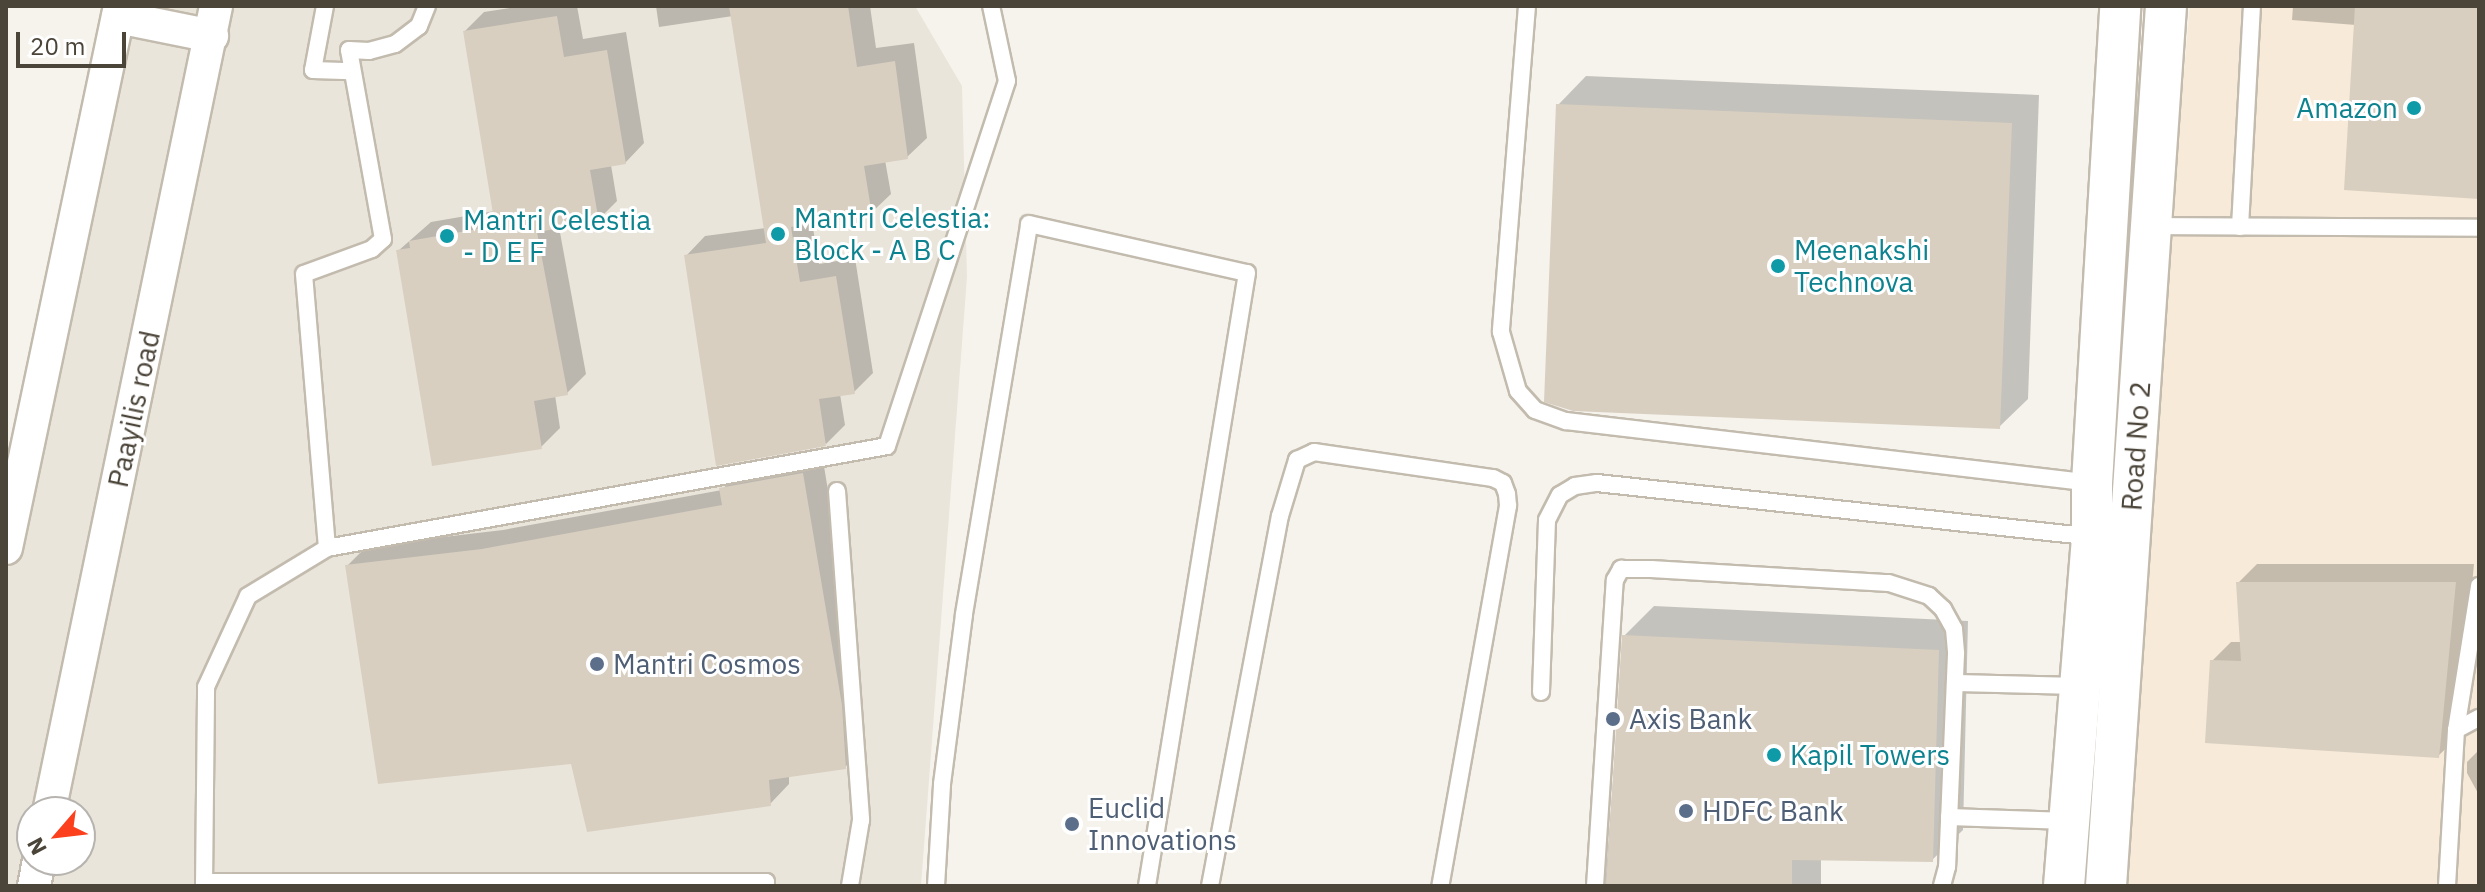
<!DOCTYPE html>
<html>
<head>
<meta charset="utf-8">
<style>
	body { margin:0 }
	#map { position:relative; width:2485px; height:892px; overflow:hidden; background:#f6f3ec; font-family:"IBM Plex Sans",sans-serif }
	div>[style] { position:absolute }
	.residential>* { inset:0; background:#eae5da }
	.commercial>* { inset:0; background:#f7ead8 }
	.shadow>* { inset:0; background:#0003 }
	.building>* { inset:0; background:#d8cfc1 }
	.roads { filter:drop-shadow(2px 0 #c2bbae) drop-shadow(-2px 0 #c2bbae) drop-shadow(0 2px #c2bbae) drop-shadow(0 -2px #c2bbae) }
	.service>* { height:16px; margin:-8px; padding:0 8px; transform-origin:8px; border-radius:8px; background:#fff }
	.minor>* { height:32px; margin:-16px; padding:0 16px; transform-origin:16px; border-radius:16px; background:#fff }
	.tertiary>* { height:40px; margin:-20px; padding:0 20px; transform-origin:20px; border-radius:20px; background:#fff }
	.dots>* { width:22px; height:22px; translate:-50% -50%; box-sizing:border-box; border:4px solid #fff; border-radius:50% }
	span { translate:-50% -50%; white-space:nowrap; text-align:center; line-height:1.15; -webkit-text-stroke:6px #fff; paint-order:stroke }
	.culture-label { font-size:28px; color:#0d838f }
	.right { translate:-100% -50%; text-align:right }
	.left { translate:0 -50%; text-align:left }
	.street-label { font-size:28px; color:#4b4439 }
	.service-label { font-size:28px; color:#4e5e75 }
	.frame { position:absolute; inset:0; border:8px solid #4b4439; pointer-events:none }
	.north { position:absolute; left:16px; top:796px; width:80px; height:80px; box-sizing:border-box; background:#fff; border:2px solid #b7b4b0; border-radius:50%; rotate:242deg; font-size:22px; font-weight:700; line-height:32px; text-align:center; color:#4b4439 }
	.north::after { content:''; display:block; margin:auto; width:28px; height:36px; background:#fc3f1d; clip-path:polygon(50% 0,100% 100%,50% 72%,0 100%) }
	.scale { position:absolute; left:16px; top:32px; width:110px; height:36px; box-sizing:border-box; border:4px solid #4b4439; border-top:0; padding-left:10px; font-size:24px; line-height:28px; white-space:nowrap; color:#4b4439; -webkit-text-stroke:6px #fff; paint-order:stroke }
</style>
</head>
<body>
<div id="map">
	<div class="residential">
		<div style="clip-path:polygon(evenodd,103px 6px,915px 6px,962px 86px,967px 277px,921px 886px,6px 886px,6px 486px,103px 6px,32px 812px,80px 812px,80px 860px,32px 860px,32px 812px)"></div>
	</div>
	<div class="commercial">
		<div style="clip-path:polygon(2190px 6px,2479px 6px,2479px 886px,2128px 886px,2148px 476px)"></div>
	</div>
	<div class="shadow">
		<div style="clip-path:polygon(522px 6px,577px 6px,583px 39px,626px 32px,644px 143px,625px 163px,611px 165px,617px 201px,598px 220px,559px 227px,586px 374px,567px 393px,555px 395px,560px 428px,541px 447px,398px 251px,431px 222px,495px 211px,465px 31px,484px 12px)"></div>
		<div style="clip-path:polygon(656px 6px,870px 6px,876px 48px,914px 43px,927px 138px,907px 157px,885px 160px,891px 194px,871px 213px,812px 222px,819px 264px,855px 258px,873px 373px,854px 392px,840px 394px,845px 425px,826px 444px,686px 256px,705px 236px,765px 228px,733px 16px,659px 27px)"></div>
		<div style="clip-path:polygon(2293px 6px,2479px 6px,2479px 197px,2356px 25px,2292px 20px)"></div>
		<div style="clip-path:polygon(1586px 76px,2039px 95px,2028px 399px,1999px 427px,1558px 105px)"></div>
		<div style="clip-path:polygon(822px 454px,860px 685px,865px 748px,845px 767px,789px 775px,789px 784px,770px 804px,573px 762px,347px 566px,367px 546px,503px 530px,722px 490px,741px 469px)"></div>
		<div style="clip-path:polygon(2257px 564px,2474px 564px,2458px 737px,2438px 756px,2212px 661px,2231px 642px,2242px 642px,2238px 583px)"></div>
		<div style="clip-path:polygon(1654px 606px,1968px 621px,1963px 830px,1932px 860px,1821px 858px,1821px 886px,1605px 886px,1624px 636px)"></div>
		<div style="clip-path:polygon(2479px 750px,2479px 795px,2467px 773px,2467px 762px)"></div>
	</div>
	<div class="building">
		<div style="clip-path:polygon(729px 6px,848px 6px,857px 67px,895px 61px,908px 159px,864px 166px,872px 215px,791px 227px,800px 282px,836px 276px,855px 394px,819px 399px,826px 446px,716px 466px,684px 255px,766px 243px)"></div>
		<div style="clip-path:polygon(2355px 6px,2479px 6px,2479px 199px,2344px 190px)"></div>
		<div style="clip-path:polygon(557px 16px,564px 57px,607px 50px,626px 164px,590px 170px,599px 222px,537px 232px,568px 395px,534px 401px,542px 449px,432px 466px,396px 250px,410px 248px,409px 241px,495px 226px,463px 31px)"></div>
		<div style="clip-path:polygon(1556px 104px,2012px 123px,2000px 429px,1573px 411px,1544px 402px)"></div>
		<div style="clip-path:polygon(803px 473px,842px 705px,846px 769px,769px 780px,771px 806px,587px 832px,571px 764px,378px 784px,345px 565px,482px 549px,722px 505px,719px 488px)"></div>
		<div style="clip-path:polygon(2236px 582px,2456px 582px,2439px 758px,2205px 743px,2210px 660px,2241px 661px)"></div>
		<div style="clip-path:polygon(1622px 635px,1939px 650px,1933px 862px,1792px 860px,1792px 886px,1606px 886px)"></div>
	</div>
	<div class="roads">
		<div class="service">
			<div style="left:325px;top:6px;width:65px;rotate:100.6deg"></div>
			<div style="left:313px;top:70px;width:38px;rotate:2deg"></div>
			<div style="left:427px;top:6px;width:22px;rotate:112deg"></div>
			<div style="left:419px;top:26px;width:30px;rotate:143deg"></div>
			<div style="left:395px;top:44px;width:27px;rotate:165deg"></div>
			<div style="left:369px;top:51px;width:20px;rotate:-177deg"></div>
			<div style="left:349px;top:50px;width:192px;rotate:79.8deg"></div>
			<div style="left:383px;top:239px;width:15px;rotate:138deg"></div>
			<div style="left:372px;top:249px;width:72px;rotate:159.8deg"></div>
			<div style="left:304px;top:274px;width:275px;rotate:85.2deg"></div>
			<div style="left:327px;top:548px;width:569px;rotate:-10.32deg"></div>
			<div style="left:887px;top:446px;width:384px;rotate:-71.8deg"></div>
			<div style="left:1007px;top:81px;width:77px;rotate:-102deg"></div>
			<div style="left:1527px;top:6px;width:327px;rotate:94.6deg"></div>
			<div style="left:1501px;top:332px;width:61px;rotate:73.9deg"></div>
			<div style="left:1518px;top:391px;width:25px;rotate:48deg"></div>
			<div style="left:1535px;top:410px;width:33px;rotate:20deg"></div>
			<div style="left:1566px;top:421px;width:530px;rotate:6.72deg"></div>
			<div style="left:2151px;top:226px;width:328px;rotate:0.3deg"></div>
			<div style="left:2240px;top:227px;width:221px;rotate:-86.9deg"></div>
			<div style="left:837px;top:491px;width:330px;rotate:85.8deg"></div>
			<div style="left:861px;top:820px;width:67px;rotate:99.5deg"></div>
			<div style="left:1955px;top:683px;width:125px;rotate:1.4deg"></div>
			<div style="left:1541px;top:692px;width:172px;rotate:-88deg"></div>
			<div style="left:1547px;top:520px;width:28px;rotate:-63deg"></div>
			<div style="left:1560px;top:495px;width:17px;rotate:-31deg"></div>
			<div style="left:1575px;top:486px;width:22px;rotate:-8deg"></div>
			<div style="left:1597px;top:483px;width:498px;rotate:6.2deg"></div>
			<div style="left:2456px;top:730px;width:26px;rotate:-28deg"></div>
			<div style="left:1949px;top:817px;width:119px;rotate:1.9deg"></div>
			<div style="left:204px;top:882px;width:562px"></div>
			<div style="left:766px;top:882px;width:4px;rotate:104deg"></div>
			<div style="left:204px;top:886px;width:199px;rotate:-89.4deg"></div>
			<div style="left:206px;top:687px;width:100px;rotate:-65.2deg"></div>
			<div style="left:248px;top:596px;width:92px;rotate:-31.3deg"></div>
			<div style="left:936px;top:886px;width:102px;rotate:-86.6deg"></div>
			<div style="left:942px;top:784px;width:171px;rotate:-82.6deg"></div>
			<div style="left:964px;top:614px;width:395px;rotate:-80.5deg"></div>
			<div style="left:1029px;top:224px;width:223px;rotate:12.7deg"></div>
			<div style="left:1247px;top:273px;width:621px;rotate:99.27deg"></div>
			<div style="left:1210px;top:886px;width:377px;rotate:-79.3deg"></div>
			<div style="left:1280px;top:516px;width:59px;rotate:-73.1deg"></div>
			<div style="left:1297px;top:460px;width:19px;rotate:-25deg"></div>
			<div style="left:1314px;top:452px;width:181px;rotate:8.3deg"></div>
			<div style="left:1493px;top:478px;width:11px;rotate:27deg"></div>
			<div style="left:1503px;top:483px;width:12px;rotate:70deg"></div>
			<div style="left:1507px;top:494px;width:12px;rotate:85deg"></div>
			<div style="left:1508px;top:506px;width:386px;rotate:100.1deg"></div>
			<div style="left:1595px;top:886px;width:307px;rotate:-86.3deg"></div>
			<div style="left:1615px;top:580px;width:13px;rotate:-61deg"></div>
			<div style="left:1621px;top:569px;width:30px"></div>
			<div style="left:1651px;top:569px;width:238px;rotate:3.4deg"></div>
			<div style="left:1889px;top:583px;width:42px;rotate:18deg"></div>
			<div style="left:1929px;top:596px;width:19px;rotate:43deg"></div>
			<div style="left:1943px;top:609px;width:23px;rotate:61deg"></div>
			<div style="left:1954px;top:629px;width:25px;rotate:85deg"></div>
			<div style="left:1956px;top:654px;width:213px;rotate:92.4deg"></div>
			<div style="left:1947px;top:867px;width:20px;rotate:105deg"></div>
			<div style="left:2447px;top:886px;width:156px;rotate:-86.7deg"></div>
			<div style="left:2456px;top:730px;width:146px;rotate:-80.9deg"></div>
		</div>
		<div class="minor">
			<div style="left:118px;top:17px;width:96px;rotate:11.4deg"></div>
			<div style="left:6px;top:548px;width:554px;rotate:-78.12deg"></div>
			<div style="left:49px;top:812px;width:823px;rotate:-78.29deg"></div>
			<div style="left:34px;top:886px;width:26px;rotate:-79deg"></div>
		</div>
		<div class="tertiary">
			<div style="left:2064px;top:886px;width:350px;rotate:-85.4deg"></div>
			<div style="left:2092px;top:537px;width:54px;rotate:-90deg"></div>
			<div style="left:2092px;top:483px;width:478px;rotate:-86.6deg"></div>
			<div style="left:2106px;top:886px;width:882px;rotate:-86.1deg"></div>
		</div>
	</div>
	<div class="dots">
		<div style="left:2414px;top:108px;background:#0f9aa8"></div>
		<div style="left:778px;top:234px;background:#0f9aa8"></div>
		<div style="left:447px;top:236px;background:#0f9aa8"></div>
		<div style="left:1778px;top:266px;background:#0f9aa8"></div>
		<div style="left:597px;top:664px;background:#5c6f8a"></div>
		<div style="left:1613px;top:719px;background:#5c6f8a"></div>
		<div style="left:1774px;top:755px;background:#0f9aa8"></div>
		<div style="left:1686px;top:811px;background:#5c6f8a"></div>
		<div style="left:1072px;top:824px;background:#5c6f8a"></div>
	</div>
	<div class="culture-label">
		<span class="right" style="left:2398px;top:108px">Amazon</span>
		<span class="left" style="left:794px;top:234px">Mantri Celestia:<br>Block - A B C</span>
		<span class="left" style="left:463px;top:236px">Mantri Celestia<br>- D E F</span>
		<span class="left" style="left:1794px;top:266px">Meenakshi<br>Technova</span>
		<span class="left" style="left:1790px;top:755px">Kapil Towers</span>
	</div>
	<div class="street-label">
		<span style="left:134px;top:409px;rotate:-78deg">Paayilis road</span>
		<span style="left:2136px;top:446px;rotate:-86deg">Road No 2</span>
	</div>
	<div class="service-label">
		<span class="left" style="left:613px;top:664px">Mantri Cosmos</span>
		<span class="left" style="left:1629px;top:719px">Axis Bank</span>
		<span class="left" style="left:1088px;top:824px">Euclid<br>Innovations</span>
		<span class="left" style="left:1702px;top:811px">HDFC Bank</span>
	</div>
	<div class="frame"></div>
	<div class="north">N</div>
	<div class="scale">20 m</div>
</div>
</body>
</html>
